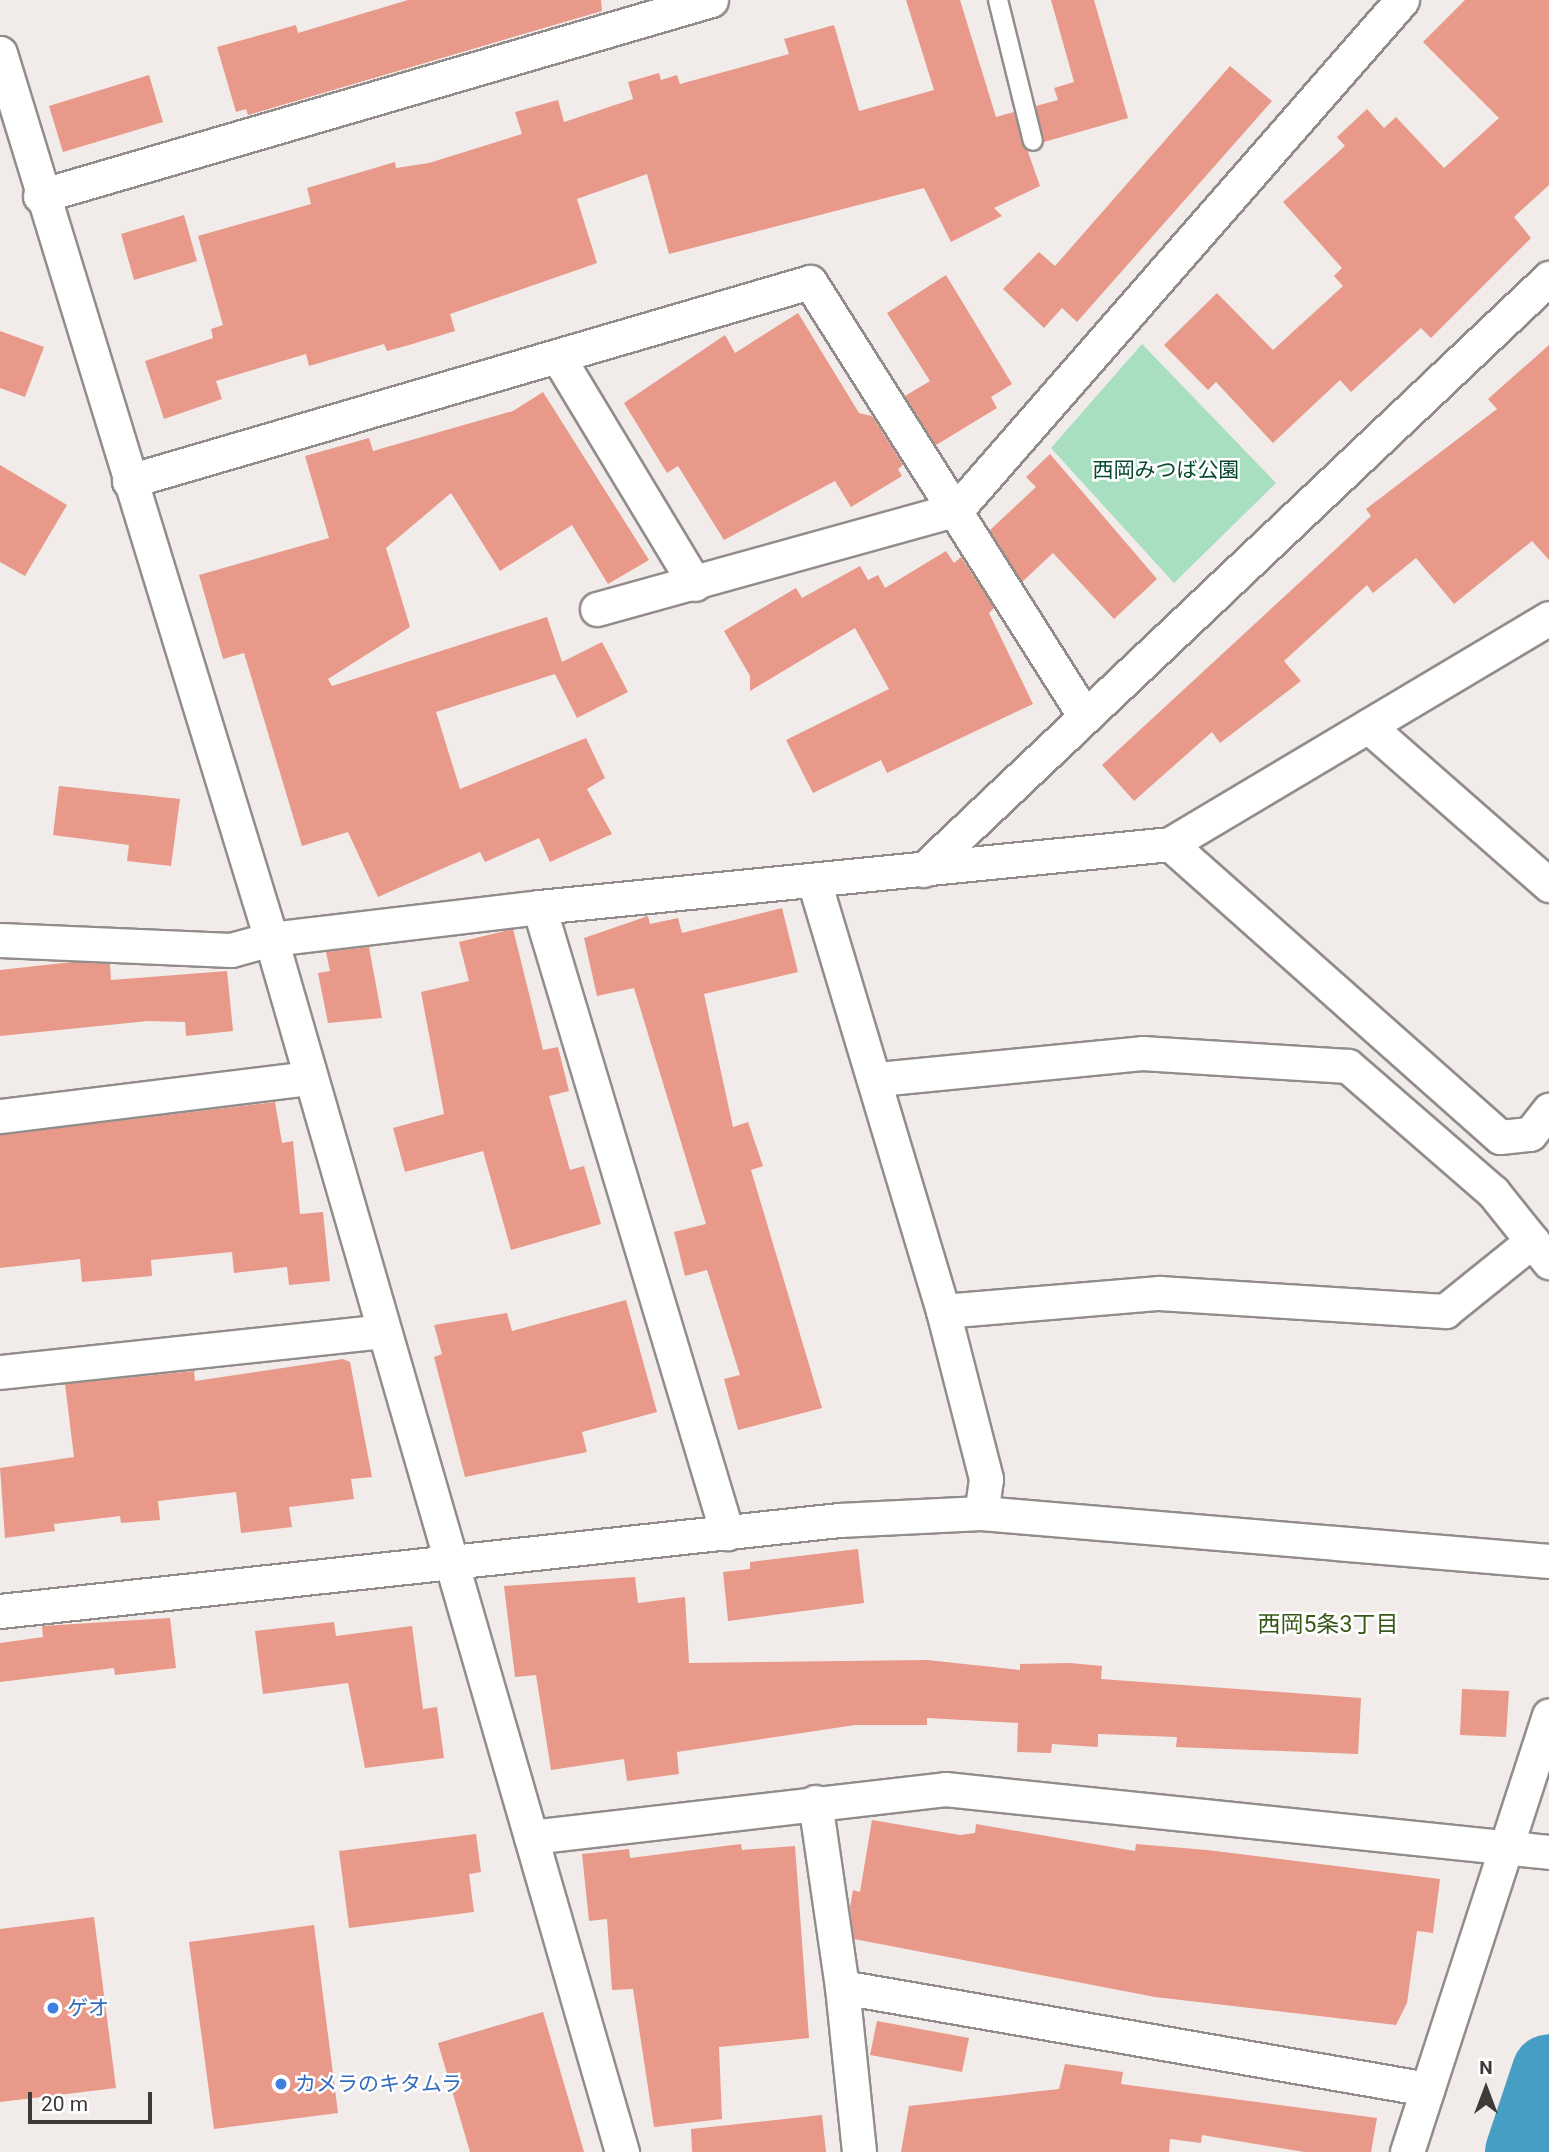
<!DOCTYPE html>
<html>
<head>
<meta charset="utf-8">
<style>
	body { margin:0 }
	#map { position:relative; width:1549px; height:2152px; overflow:hidden; background:#f1ece9; font-family:Roboto,"Noto Sans JP",sans-serif }
	div>[style] { position:absolute }
	.green>* { inset:0; background:#a7dfc0 }
	.river>* { height:74px; margin:-37px; padding:0 37px; transform-origin:37px; border-radius:37px; background:#489dc3 }
	.building>* { inset:0; background:#e89989 }
	.roads { filter:drop-shadow(2px 0 #928d8b) drop-shadow(-2px 0 #928d8b) drop-shadow(0 2px #928d8b) drop-shadow(0 -2px #928d8b) }
	.lane>* { height:18px; margin:-9px; padding:0 9px; transform-origin:9px; border-radius:9px; background:#fff }
	.street>* { height:33px; margin:-16.5px; padding:0 16.5px; transform-origin:16.5px; border-radius:16.5px; background:#fff }
	.dots>* { width:19px; height:19px; translate:-50% -50%; box-sizing:border-box; border:4px solid #fff; border-radius:50% }
	span { translate:-50% -50%; white-space:nowrap; text-align:center; line-height:1.15; -webkit-text-stroke:5px #fff; paint-order:stroke }
	.park-label { font-size:21px; color:#06482d }
	.shop-label { font-size:21px; color:#366cbe }
	.left { translate:0 -50%; text-align:left }
	.neighbourhood-label { font-size:23px; color:#375817 }
	.north { position:absolute; left:1451px; top:2054px; width:70px; height:70px; -webkit-text-stroke:5px #fff; paint-order:stroke; rotate:0deg; font-size:19px; font-weight:700; line-height:28px; text-align:center; color:#3d3b3a }
	.north::after { content:''; display:block; margin:auto; width:24px; height:32px; background:#3d3b3a; clip-path:polygon(50% 0,100% 100%,50% 72%,0 100%) }
	.scale { position:absolute; left:28px; top:2092px; width:124px; height:32px; box-sizing:border-box; border:4px solid #3d3b3a; border-top:0; padding-left:9px; font-size:21px; line-height:24px; white-space:nowrap; color:#3d3b3a; -webkit-text-stroke:5px #fff; paint-order:stroke }
</style>
</head>
<body>
<div id="map">
	<div class="green">
		<div style="clip-path:polygon(1142px 344px,1276px 483px,1174px 583px,1051px 448px)"></div>
	</div>
	<div class="river">
		<div style="left:1522px;top:2152px;width:85px;rotate:-71.6deg"></div>
	</div>
	<div class="building">
		<div style="clip-path:polygon(408px 0,601px 0,602px 11px,248px 115px,246px 109px,236px 112px,217px 47px,296px 25px,298px 33px)"></div>
		<div style="clip-path:polygon(906px 0,960px 0,996px 117px,1014px 112px,1040px 186px,994px 208px,1002px 216px,951px 242px,924px 188px,669px 254px,647px 174px,577px 199px,597px 263px,450px 314px,455px 331px,409px 345px,387px 351px,384px 344px,309px 366px,306px 354px,216px 381px,222px 399px,164px 419px,145px 361px,213px 338px,211px 329px,223px 325px,198px 236px,311px 204px,307px 188px,395px 162px,396px 168px,429px 163px,522px 134px,515px 112px,558px 100px,564px 122px,633px 99px,628px 82px,659px 73px,661px 80px,677px 75px,680px 84px,789px 54px,784px 39px,834px 25px,859px 111px,934px 90px)"></div>
		<div style="clip-path:polygon(1051px 0,1094px 0,1128px 118px,1044px 142px,1036px 106px,1058px 100px,1054px 88px,1074px 82px)"></div>
		<div style="clip-path:polygon(1465px 0,1549px 0,1549px 185px,1514px 217px,1531px 238px,1431px 338px,1421px 328px,1351px 392px,1340px 380px,1273px 443px,1216px 382px,1208px 390px,1164px 345px,1217px 293px,1273px 350px,1343px 286px,1334px 276px,1342px 268px,1283px 202px,1345px 146px,1337px 137px,1367px 109px,1384px 128px,1396px 117px,1444px 168px,1499px 118px,1423px 42px)"></div>
		<div style="clip-path:polygon(1230px 66px,1272px 101px,1077px 322px,1062px 308px,1044px 328px,1003px 289px,1039px 252px,1055px 266px)"></div>
		<div style="clip-path:polygon(149px 75px,163px 122px,63px 152px,49px 106px)"></div>
		<div style="clip-path:polygon(184px 215px,197px 261px,134px 280px,121px 234px)"></div>
		<div style="clip-path:polygon(946px 275px,1012px 384px,991px 397px,997px 408px,936px 445px,905px 396px,930px 381px,887px 313px)"></div>
		<div style="clip-path:polygon(798px 313px,859px 413px,872px 416px,903px 465px,898px 469px,902px 476px,851px 507px,835px 481px,724px 540px,678px 466px,667px 473px,624px 403px,725px 335px,735px 353px)"></div>
		<div style="clip-path:polygon(0 331px,44px 347px,25px 397px,0 388px)"></div>
		<div style="clip-path:polygon(1549px 345px,1549px 560px,1532px 541px,1454px 604px,1416px 558px,1373px 593px,1367px 585px,1284px 661px,1301px 681px,1220px 743px,1212px 732px,1134px 801px,1102px 765px,1337px 548px,1371px 516px,1366px 509px,1497px 409px,1488px 399px)"></div>
		<div style="clip-path:polygon(543px 392px,649px 560px,608px 584px,572px 525px,500px 571px,451px 493px,386px 548px,410px 627px,328px 679px,332px 686px,547px 617px,562px 662px,602px 642px,628px 692px,577px 718px,555px 674px,436px 712px,460px 789px,586px 738px,605px 778px,587px 789px,612px 834px,550px 862px,539px 838px,485px 862px,480px 852px,378px 897px,348px 832px,302px 846px,244px 653px,223px 659px,199px 575px,329px 538px,305px 456px,369px 438px,373px 451px,513px 411px)"></div>
		<div style="clip-path:polygon(1050px 454px,1157px 579px,1114px 619px,1053px 553px,1022px 582px,990px 530px,1036px 487px,1026px 477px)"></div>
		<div style="clip-path:polygon(0 465px,67px 505px,25px 576px,0 562px)"></div>
		<div style="clip-path:polygon(946px 551px,954px 563px,961px 557px,994px 608px,989px 613px,1033px 704px,887px 773px,881px 760px,813px 793px,786px 740px,889px 689px,855px 628px,750px 691px,750px 676px,724px 631px,796px 588px,802px 598px,860px 566px,868px 580px,878px 575px,885px 588px)"></div>
		<div style="clip-path:polygon(59px 786px,180px 799px,171px 866px,127px 861px,129px 845px,53px 835px)"></div>
		<div style="clip-path:polygon(782px 908px,798px 972px,704px 994px,733px 1127px,748px 1122px,763px 1166px,751px 1170px,822px 1408px,738px 1430px,724px 1379px,740px 1375px,707px 1270px,685px 1276px,674px 1232px,706px 1224px,634px 988px,597px 996px,584px 938px,648px 916px,650px 924px,678px 918px,682px 933px)"></div>
		<div style="clip-path:polygon(513px 929px,543px 1050px,558px 1047px,569px 1091px,549px 1096px,570px 1170px,584px 1166px,601px 1224px,511px 1250px,483px 1151px,405px 1172px,393px 1128px,444px 1114px,421px 992px,469px 981px,459px 942px)"></div>
		<div style="clip-path:polygon(369px 947px,382px 1018px,328px 1023px,318px 973px,330px 971px,326px 952px)"></div>
		<div style="clip-path:polygon(72px 962px,110px 964px,111px 980px,227px 971px,233px 1031px,186px 1036px,185px 1022px,148px 1021px,0 1036px,0 970px)"></div>
		<div style="clip-path:polygon(275px 1102px,282px 1143px,293px 1141px,300px 1214px,323px 1212px,330px 1281px,289px 1285px,287px 1267px,234px 1273px,232px 1252px,151px 1260px,152px 1276px,82px 1282px,80px 1259px,0 1268px,0 1135px)"></div>
		<div style="clip-path:polygon(626px 1300px,657px 1412px,582px 1432px,587px 1452px,465px 1477px,434px 1357px,442px 1354px,434px 1325px,507px 1313px,512px 1331px)"></div>
		<div style="clip-path:polygon(343px 1359px,350px 1362px,372px 1477px,351px 1479px,354px 1499px,289px 1507px,292px 1527px,241px 1533px,236px 1492px,158px 1501px,160px 1520px,121px 1523px,120px 1516px,54px 1524px,55px 1531px,5px 1538px,0 1468px,74px 1457px,65px 1384px,194px 1371px,195px 1381px)"></div>
		<div style="clip-path:polygon(858px 1549px,864px 1603px,728px 1621px,723px 1572px,750px 1569px,750px 1562px)"></div>
		<div style="clip-path:polygon(635px 1577px,638px 1603px,685px 1597px,689px 1663px,927px 1660px,1020px 1670px,1020px 1664px,1070px 1663px,1102px 1666px,1101px 1679px,1361px 1698px,1358px 1754px,1176px 1747px,1177px 1737px,1098px 1734px,1098px 1747px,1052px 1744px,1051px 1753px,1017px 1752px,1018px 1723px,927px 1718px,927px 1725px,855px 1725px,677px 1752px,679px 1774px,627px 1781px,624px 1759px,551px 1770px,536px 1675px,515px 1677px,504px 1586px)"></div>
		<div style="clip-path:polygon(170px 1618px,176px 1668px,115px 1675px,114px 1668px,0 1682px,0 1643px,43px 1637px,42px 1626px)"></div>
		<div style="clip-path:polygon(334px 1622px,336px 1636px,412px 1626px,423px 1709px,437px 1707px,444px 1758px,365px 1768px,348px 1683px,263px 1694px,255px 1631px)"></div>
		<div style="clip-path:polygon(1462px 1689px,1509px 1691px,1506px 1737px,1460px 1735px)"></div>
		<div style="clip-path:polygon(872px 1820px,960px 1835px,975px 1833px,976px 1824px,1135px 1851px,1136px 1844px,1207px 1850px,1440px 1879px,1433px 1933px,1417px 1931px,1407px 2003px,1396px 2025px,1155px 1997px,854px 1939px,850px 1907px,853px 1890px,860px 1892px)"></div>
		<div style="clip-path:polygon(476px 1834px,481px 1872px,469px 1874px,474px 1912px,349px 1928px,339px 1851px)"></div>
		<div style="clip-path:polygon(741px 1844px,742px 1850px,795px 1846px,809px 2038px,719px 2047px,722px 2119px,654px 2127px,633px 1989px,612px 1990px,607px 1919px,589px 1921px,582px 1854px,629px 1849px,630px 1858px)"></div>
		<div style="clip-path:polygon(94px 1917px,116px 2088px,0 2102px,0 1929px)"></div>
		<div style="clip-path:polygon(314px 1925px,338px 2113px,214px 2129px,189px 1942px)"></div>
		<div style="clip-path:polygon(543px 2012px,584px 2152px,470px 2152px,438px 2043px)"></div>
		<div style="clip-path:polygon(877px 2021px,969px 2038px,962px 2072px,870px 2055px)"></div>
		<div style="clip-path:polygon(1065px 2064px,1123px 2072px,1121px 2084px,1377px 2118px,1371px 2152px,1304px 2152px,1202px 2135px,1201px 2143px,1170px 2139px,1169px 2152px,901px 2152px,909px 2106px,1059px 2089px)"></div>
		<div style="clip-path:polygon(822px 2115px,826px 2152px,692px 2152px,691px 2129px)"></div>
	</div>
	<div class="roads">
		<div class="lane">
			<div style="left:998px;top:0;width:145px;rotate:76.1deg"></div>
		</div>
		<div class="street">
			<div style="left:0;top:53px;width:927px;rotate:72.99deg"></div>
			<div style="left:271px;top:939px;width:1263px;rotate:73.86deg"></div>
			<div style="left:40px;top:196px;width:699px;rotate:-16.28deg"></div>
			<div style="left:558px;top:357px;width:265px;rotate:58.9deg"></div>
			<div style="left:129px;top:481px;width:709px;rotate:-16.29deg"></div>
			<div style="left:810px;top:282px;width:512px;rotate:57.67deg"></div>
			<div style="left:597px;top:609px;width:374px;rotate:-15.5deg"></div>
			<div style="left:957px;top:509px;width:676px;rotate:-48.84deg"></div>
			<div style="left:1368px;top:726px;width:241px;rotate:41.3deg"></div>
			<div style="left:1170px;top:844px;width:441px;rotate:41.6deg"></div>
			<div style="left:1500px;top:1137px;width:30px;rotate:-6deg"></div>
			<div style="left:1530px;top:1134px;width:31px;rotate:-52deg"></div>
			<div style="left:923px;top:870px;width:862px;rotate:-43.4deg"></div>
			<div style="left:814px;top:881px;width:449px;rotate:73.3deg"></div>
			<div style="left:943px;top:1311px;width:173px;rotate:75.6deg"></div>
			<div style="left:986px;top:1479px;width:34px;rotate:98deg"></div>
			<div style="left:539px;top:907px;width:654px;rotate:73.28deg"></div>
			<div style="left:0;top:940px;width:231px;rotate:2.5deg"></div>
			<div style="left:231px;top:950px;width:41px;rotate:-15.4deg"></div>
			<div style="left:271px;top:939px;width:270px;rotate:-6.8deg"></div>
			<div style="left:539px;top:907px;width:634px;rotate:-5.7deg"></div>
			<div style="left:1170px;top:844px;width:441px;rotate:-30.8deg"></div>
			<div style="left:878px;top:1079px;width:265px;rotate:-5.6deg"></div>
			<div style="left:1142px;top:1053px;width:206px;rotate:3.6deg"></div>
			<div style="left:1348px;top:1066px;width:192px;rotate:41deg"></div>
			<div style="left:1493px;top:1192px;width:90px;rotate:51.3deg"></div>
			<div style="left:0;top:1116px;width:312px;rotate:-7deg"></div>
			<div style="left:943px;top:1311px;width:217px;rotate:-4.8deg"></div>
			<div style="left:1159px;top:1293px;width:287px;rotate:3.6deg"></div>
			<div style="left:1445px;top:1311px;width:112px;rotate:-38.8deg"></div>
			<div style="left:0;top:1372px;width:383px;rotate:-6.1deg"></div>
			<div style="left:0;top:1611px;width:844px;rotate:-6.19deg"></div>
			<div style="left:839px;top:1520px;width:142px;rotate:-2.8deg"></div>
			<div style="left:981px;top:1513px;width:570px;rotate:4.83deg"></div>
			<div style="left:815px;top:1802px;width:187px;rotate:81.7deg"></div>
			<div style="left:842px;top:1987px;width:594px;rotate:9.89deg"></div>
			<div style="left:531px;top:1837px;width:417px;rotate:-6.6deg"></div>
			<div style="left:945px;top:1789px;width:607px;rotate:5.95deg"></div>
			<div style="left:842px;top:1987px;width:166px;rotate:84.1deg"></div>
			<div style="left:1407px;top:2152px;width:459px;rotate:-72deg"></div>
		</div>
	</div>
	<div class="dots">
		<div style="left:53px;top:2008px;background:#3f7fe0"></div>
		<div style="left:281px;top:2084px;background:#3f7fe0"></div>
	</div>
	<div class="park-label">
		<span style="left:1166px;top:470px">西岡みつば公園</span>
	</div>
	<div class="shop-label">
		<span class="left" style="left:67px;top:2008px">ゲオ</span>
		<span class="left" style="left:295px;top:2084px">カメラのキタムラ</span>
	</div>
	<div class="neighbourhood-label">
		<span style="left:1328px;top:1625px">西岡5条3丁目</span>
	</div>
	<div class="north">N</div>
	<div class="scale">20 m</div>
</div>
</body>
</html>
